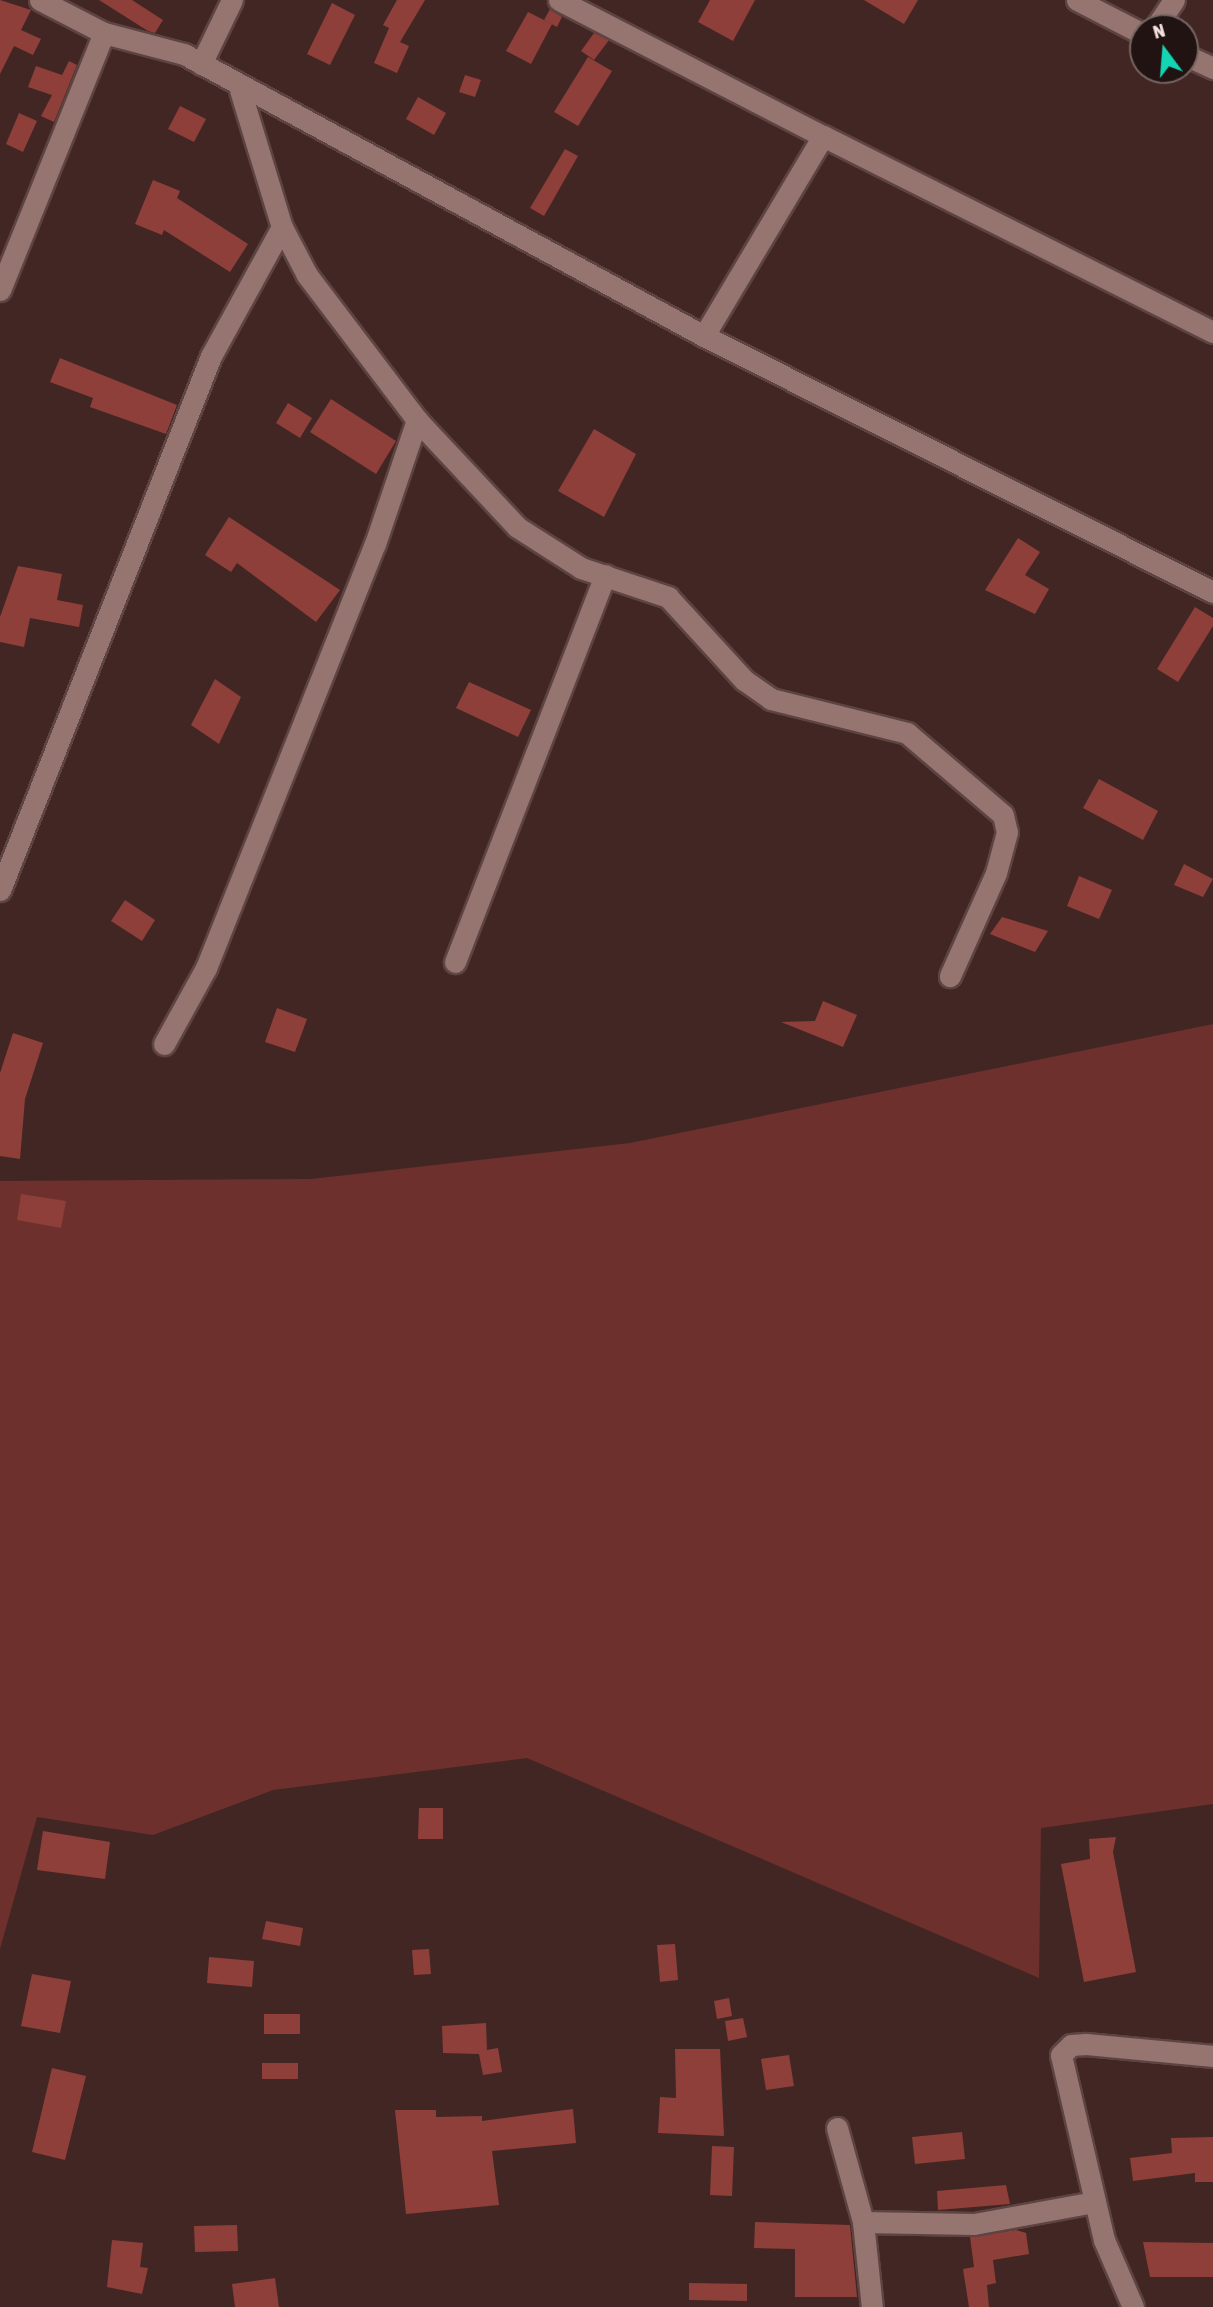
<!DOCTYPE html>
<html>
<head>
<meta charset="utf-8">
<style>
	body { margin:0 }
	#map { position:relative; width:1213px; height:2307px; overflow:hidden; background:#422623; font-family:"Asap Condensed",sans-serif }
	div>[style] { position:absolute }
	.green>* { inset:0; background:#6d302c }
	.building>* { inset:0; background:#8e3f3a }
	.roads { filter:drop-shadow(2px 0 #5d4442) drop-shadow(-2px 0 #5d4442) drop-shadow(0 2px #5d4442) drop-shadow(0 -2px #5d4442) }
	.street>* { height:21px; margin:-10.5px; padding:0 10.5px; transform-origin:10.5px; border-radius:10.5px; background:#967470 }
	span { translate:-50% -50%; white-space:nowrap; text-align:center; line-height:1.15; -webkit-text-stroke:5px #201312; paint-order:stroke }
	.north { position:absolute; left:1129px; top:14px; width:70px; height:70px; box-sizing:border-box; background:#201312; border:2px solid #746563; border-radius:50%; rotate:344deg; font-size:19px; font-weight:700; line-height:28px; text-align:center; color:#f3dfdd }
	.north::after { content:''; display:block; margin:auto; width:24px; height:32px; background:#13d5b4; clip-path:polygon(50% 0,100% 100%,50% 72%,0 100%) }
</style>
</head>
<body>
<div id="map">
	<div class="green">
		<div style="clip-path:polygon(1213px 1024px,1213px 1804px,1041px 1828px,1039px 1978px,527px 1758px,273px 1790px,153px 1835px,37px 1817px,0 1949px,0 1181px,311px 1179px,630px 1143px)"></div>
	</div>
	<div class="building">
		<div style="clip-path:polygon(0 0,31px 10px,21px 30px,41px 39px,33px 55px,14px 46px,0 74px)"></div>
		<div style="clip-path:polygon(99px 0,132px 0,163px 20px,155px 33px,148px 31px)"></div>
		<div style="clip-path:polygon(397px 0,425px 0,400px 42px,409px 46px,397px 73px,374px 63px,389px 28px,383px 25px)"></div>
		<div style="clip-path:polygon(710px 0,755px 0,733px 41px,698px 22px)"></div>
		<div style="clip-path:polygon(864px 0,918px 0,904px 24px)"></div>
		<div style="clip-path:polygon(332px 3px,355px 15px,330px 65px,307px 54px)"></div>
		<div style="clip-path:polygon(550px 9px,562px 17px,557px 27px,544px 20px)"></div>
		<div style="clip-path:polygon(528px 12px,552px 24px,531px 64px,506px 51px)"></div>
		<div style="clip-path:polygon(594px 33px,609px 40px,594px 60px,581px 51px)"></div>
		<div style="clip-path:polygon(588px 57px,612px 71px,578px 126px,554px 112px)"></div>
		<div style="clip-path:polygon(69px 61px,77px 65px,54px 122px,41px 116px,52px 95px,28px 87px,36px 66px,62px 75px)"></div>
		<div style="clip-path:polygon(465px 75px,481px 80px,475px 97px,459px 92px)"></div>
		<div style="clip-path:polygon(418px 97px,446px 113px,434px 135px,406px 119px)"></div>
		<div style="clip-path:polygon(180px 106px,206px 119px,194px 142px,168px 129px)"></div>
		<div style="clip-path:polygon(19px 113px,37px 121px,23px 152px,6px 144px)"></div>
		<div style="clip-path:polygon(565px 149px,578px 156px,544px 216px,530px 208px)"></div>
		<div style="clip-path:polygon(153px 180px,180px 191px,177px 198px,248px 244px,230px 272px,164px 230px,162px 235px,135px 224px)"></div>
		<div style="clip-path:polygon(60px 358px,177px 405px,166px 434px,90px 407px,93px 398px,50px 382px)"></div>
		<div style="clip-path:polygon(331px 399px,396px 441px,376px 474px,310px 432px)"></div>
		<div style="clip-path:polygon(288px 403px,312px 418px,300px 438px,276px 423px)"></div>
		<div style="clip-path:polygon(594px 429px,636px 454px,604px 517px,558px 491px)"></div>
		<div style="clip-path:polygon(229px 517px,340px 590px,316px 622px,237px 563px,231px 572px,205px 555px)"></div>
		<div style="clip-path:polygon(1018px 538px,1040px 552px,1025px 575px,1049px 589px,1035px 614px,985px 590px)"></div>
		<div style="clip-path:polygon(18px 566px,62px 574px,57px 600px,83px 605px,79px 627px,30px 618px,24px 647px,0 642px,0 617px)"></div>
		<div style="clip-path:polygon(1195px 607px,1213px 618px,1213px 626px,1178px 682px,1157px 669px)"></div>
		<div style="clip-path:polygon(215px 679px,241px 697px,219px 744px,191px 725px)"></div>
		<div style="clip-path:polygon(469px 682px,531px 710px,518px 737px,456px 708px)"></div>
		<div style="clip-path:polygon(1099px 779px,1158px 811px,1143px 840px,1083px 808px)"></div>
		<div style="clip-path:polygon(1184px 864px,1213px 879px,1203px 897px,1174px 885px)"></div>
		<div style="clip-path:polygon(1079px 876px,1112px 890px,1099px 919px,1067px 906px)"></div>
		<div style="clip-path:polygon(125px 900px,155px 920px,142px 941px,111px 921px)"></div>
		<div style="clip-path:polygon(1002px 917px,1048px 931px,1035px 952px,990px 934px)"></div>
		<div style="clip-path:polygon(823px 1001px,857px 1015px,843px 1047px,781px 1022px,815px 1021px)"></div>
		<div style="clip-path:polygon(277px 1008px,307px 1019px,295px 1052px,265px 1042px)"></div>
		<div style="clip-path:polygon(13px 1033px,43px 1043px,25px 1099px,20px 1159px,0 1156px,0 1073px)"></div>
		<div style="clip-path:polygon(21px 1194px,66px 1201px,61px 1228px,17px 1220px)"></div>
		<div style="clip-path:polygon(419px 1808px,443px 1808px,443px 1839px,418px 1839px)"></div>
		<div style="clip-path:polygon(43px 1831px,110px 1842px,105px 1879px,37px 1870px)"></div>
		<div style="clip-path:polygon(1116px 1837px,1113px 1852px,1136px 1972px,1084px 1982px,1061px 1864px,1090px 1859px,1089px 1839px)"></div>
		<div style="clip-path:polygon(266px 1921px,303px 1928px,300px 1946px,262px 1939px)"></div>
		<div style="clip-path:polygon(675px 1944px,678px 1980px,660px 1982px,657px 1945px)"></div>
		<div style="clip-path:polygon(429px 1949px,431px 1974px,414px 1975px,412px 1950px)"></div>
		<div style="clip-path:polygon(209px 1957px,254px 1961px,252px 1987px,207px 1983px)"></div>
		<div style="clip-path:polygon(32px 1974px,71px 1981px,60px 2033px,21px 2026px)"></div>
		<div style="clip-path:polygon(729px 1998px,732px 2016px,717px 2019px,714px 2001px)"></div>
		<div style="clip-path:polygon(264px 2014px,300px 2014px,300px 2034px,264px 2034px)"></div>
		<div style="clip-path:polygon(743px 2018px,747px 2037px,728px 2041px,725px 2021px)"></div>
		<div style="clip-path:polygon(486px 2023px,487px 2050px,498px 2048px,502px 2072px,483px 2075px,479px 2054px,443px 2053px,442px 2026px)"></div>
		<div style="clip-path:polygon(675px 2049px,720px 2049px,724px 2136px,658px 2133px,660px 2097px,676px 2098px)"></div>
		<div style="clip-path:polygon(789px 2055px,794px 2086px,766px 2090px,761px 2059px)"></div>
		<div style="clip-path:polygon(262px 2063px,298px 2063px,298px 2079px,262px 2079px)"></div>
		<div style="clip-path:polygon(52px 2068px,86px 2076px,65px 2160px,32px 2152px)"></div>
		<div style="clip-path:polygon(573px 2109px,576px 2143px,492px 2151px,499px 2205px,406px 2214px,395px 2110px,436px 2110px,436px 2117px,482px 2116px,482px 2121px)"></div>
		<div style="clip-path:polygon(962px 2132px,965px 2159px,915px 2164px,912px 2137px)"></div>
		<div style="clip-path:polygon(1213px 2137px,1213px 2182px,1195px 2182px,1195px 2173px,1133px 2181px,1130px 2158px,1172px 2153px,1171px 2138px)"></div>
		<div style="clip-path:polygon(712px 2146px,734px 2147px,732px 2196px,710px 2195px)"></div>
		<div style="clip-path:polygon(1006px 2185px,1010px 2204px,938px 2210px,937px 2191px)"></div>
		<div style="clip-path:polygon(755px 2222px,850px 2225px,857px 2297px,795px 2297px,795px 2249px,754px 2248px)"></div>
		<div style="clip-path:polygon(237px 2225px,238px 2251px,195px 2252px,194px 2226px)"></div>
		<div style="clip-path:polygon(1016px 2230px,1026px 2233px,1029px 2254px,993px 2260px,996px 2283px,987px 2285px,989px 2307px,969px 2307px,963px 2269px,974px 2267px,970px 2237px)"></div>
		<div style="clip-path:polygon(112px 2240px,143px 2243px,140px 2267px,148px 2268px,142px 2294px,107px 2287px)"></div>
		<div style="clip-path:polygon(1143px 2242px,1213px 2243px,1213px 2277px,1150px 2277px)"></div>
		<div style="clip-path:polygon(275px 2278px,279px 2307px,235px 2307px,232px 2284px)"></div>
		<div style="clip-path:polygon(689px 2283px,747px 2284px,747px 2301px,689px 2300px)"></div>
	</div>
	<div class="roads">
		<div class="street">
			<div style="left:40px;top:0;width:72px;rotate:27.3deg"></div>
			<div style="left:104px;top:33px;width:83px;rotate:14.7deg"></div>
			<div style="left:184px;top:54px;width:592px;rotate:28.47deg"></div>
			<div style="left:704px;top:336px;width:570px;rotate:26.7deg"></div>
			<div style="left:559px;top:0;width:297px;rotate:27.3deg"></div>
			<div style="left:823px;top:136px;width:233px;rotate:120.8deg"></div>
			<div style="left:1077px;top:0;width:74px;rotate:27.3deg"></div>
			<div style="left:1155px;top:28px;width:34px;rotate:-56deg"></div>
			<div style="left:1185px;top:55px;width:31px;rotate:25deg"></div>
			<div style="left:201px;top:64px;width:71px;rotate:-64.2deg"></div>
			<div style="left:240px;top:90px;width:143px;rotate:73deg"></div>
			<div style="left:282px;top:227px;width:54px;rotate:62.5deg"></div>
			<div style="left:307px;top:275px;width:182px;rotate:52.8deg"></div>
			<div style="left:417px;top:420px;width:146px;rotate:46.9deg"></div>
			<div style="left:517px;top:527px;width:76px;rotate:32.6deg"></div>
			<div style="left:581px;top:568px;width:92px;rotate:18.4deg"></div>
			<div style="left:668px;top:597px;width:113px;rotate:47.5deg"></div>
			<div style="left:744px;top:680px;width:33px;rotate:35deg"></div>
			<div style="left:771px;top:699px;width:140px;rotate:14deg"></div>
			<div style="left:907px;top:733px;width:126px;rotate:40.5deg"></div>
			<div style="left:1003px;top:815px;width:17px;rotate:77deg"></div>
			<div style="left:1007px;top:832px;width:42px;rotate:105deg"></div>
			<div style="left:996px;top:873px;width:113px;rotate:114.1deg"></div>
			<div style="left:823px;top:136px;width:436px;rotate:26.7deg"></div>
			<div style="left:0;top:290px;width:277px;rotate:-68deg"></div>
			<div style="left:0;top:890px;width:574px;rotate:-68.44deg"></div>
			<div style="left:211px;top:356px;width:147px;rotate:-61.2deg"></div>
			<div style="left:455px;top:962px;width:415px;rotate:-68.8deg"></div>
			<div style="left:164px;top:1044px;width:87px;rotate:-61.1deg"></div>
			<div style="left:206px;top:968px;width:456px;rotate:-68.3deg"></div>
			<div style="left:375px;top:544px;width:131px;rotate:-71.3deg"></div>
			<div style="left:837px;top:2128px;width:98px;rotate:74.5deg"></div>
			<div style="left:863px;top:2222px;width:85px;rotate:84deg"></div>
			<div style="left:863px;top:2222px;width:111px;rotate:1deg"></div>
			<div style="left:974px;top:2224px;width:122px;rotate:-10.4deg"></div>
			<div style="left:1133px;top:2307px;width:73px;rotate:-113.4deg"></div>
			<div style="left:1104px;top:2240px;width:190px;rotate:-103.1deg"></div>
			<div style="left:1061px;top:2055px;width:14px;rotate:-45deg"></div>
			<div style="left:1071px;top:2045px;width:15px;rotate:-4deg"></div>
			<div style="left:1086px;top:2044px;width:128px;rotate:5.4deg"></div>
		</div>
	</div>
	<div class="north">N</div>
</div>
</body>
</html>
